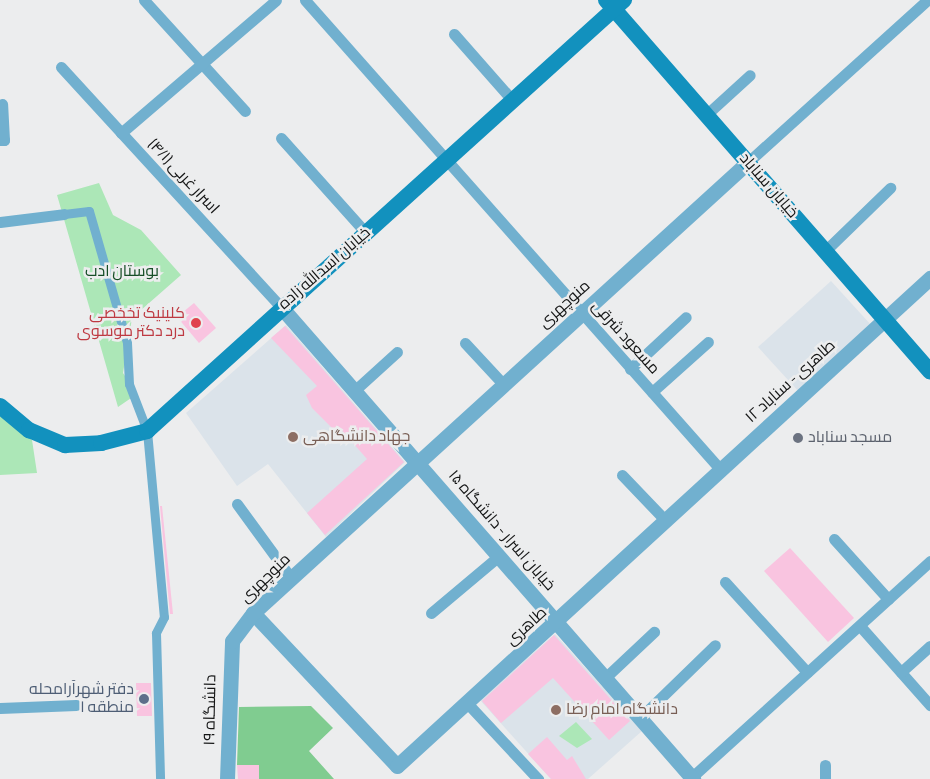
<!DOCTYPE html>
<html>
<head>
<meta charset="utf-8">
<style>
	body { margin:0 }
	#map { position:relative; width:930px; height:779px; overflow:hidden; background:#ecedee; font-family:"Sofia Sans Condensed",Cairo,sans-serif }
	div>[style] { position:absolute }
	.built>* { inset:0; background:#dbe3ea }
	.green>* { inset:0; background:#ace7b7 }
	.forest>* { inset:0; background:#80cc90 }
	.building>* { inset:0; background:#f9c4e0 }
	.pedestrian>* { height:9px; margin:-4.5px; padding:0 4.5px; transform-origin:4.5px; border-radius:4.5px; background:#71b0cf }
	.minor>* { height:11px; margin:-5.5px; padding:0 5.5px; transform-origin:5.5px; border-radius:5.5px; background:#71b0cf }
	.tertiary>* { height:15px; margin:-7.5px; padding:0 7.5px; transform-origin:7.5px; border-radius:7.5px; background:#71b0cf }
	.secondary>* { height:16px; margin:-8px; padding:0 8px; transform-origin:8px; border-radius:8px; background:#1291be }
	.dots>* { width:14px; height:14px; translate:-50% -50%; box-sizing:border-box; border:2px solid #ecedee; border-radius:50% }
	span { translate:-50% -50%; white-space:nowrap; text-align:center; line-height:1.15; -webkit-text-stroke:5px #ecedee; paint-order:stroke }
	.street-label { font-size:16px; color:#141515 }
	.park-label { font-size:16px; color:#164e27 }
	.health-label { font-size:16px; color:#be3a42 }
	.right { translate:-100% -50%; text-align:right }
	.education-label { font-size:16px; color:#785e54 }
	.left { translate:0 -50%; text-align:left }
	.worship-label { font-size:16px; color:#5b616d }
	.service-label { font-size:16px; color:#4e5e75 }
</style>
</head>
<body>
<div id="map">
	<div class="built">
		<div style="clip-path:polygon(831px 281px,872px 326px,799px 392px,758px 347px)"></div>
		<div style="clip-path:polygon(286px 325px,405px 462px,326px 537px,268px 464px,237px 486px,186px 413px)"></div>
		<div style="clip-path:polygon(555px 634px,642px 731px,588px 779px,551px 779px,480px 700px)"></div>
	</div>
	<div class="green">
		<div style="clip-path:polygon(99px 183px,113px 215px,141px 230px,181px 275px,132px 318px,123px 373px,137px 394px,118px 407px,57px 195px)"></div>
		<div style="clip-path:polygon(0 416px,32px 440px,37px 473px,0 475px)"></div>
		<div style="clip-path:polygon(576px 722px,592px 739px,577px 748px,559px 736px)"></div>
	</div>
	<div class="forest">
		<div style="clip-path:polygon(311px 706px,333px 728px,309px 751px,334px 779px,259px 779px,259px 765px,237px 765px,239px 707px)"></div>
	</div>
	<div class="building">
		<div style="clip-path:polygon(194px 303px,216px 328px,199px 343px,177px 317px)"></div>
		<div style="clip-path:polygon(285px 326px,404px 462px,325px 535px,307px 513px,367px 459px,338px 426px,334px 430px,312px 408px,306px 395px,317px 386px,271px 338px)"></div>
		<div style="clip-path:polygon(160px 506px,162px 506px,173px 614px,170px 614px)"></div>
		<div style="clip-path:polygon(790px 548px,854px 618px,828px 642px,764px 571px)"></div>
		<div style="clip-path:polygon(554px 635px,630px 721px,609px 740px,553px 678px,501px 723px,482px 701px)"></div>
		<div style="clip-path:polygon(136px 683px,151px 683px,152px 716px,137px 716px)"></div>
		<div style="clip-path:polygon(547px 737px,567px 760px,572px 756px,586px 779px,551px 779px,528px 754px)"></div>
		<div style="clip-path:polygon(237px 765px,259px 765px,259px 779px,238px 779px)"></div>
	</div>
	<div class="pedestrian">
		<div style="left:64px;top:214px;width:25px;rotate:-7deg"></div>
		<div style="left:89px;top:211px;width:137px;rotate:73.9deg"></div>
		<div style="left:127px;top:343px;width:41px;rotate:87.2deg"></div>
		<div style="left:129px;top:384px;width:50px;rotate:69deg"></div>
		<div style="left:147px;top:431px;width:187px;rotate:84.8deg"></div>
		<div style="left:164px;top:617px;width:18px;rotate:117deg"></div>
		<div style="left:156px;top:633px;width:146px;rotate:88.4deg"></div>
	</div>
	<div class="minor">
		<div style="left:144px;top:0;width:150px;rotate:47.7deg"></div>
		<div style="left:305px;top:0;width:628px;rotate:48.49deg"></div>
		<div style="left:454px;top:34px;width:89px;rotate:48.6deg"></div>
		<div style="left:61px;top:67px;width:326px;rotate:47.5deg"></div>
		<div style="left:706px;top:115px;width:59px;rotate:-42.3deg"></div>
		<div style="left:121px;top:133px;width:204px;rotate:-40.6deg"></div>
		<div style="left:281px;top:138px;width:127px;rotate:48.2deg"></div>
		<div style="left:0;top:140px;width:4px"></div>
		<div style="left:4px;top:140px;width:36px;rotate:-93deg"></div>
		<div style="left:748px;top:162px;width:241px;rotate:-42.1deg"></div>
		<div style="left:0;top:222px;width:64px;rotate:-7.1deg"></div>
		<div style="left:825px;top:251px;width:91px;rotate:-44.1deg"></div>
		<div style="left:465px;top:343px;width:56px;rotate:47.2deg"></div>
		<div style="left:630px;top:369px;width:76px;rotate:-42.9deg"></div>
		<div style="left:354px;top:391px;width:58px;rotate:-42.2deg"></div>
		<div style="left:652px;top:392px;width:75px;rotate:-41.8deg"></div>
		<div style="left:622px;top:475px;width:64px;rotate:46.3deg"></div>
		<div style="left:237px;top:504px;width:92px;rotate:53.9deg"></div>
		<div style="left:834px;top:539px;width:81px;rotate:48deg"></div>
		<div style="left:725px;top:582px;width:122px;rotate:47.7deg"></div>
		<div style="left:431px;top:613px;width:89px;rotate:-40deg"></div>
		<div style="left:860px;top:626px;width:106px;rotate:48.5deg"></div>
		<div style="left:901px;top:672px;width:39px;rotate:-42deg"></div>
		<div style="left:606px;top:677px;width:66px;rotate:-43.2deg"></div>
		<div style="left:468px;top:704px;width:103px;rotate:47deg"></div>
		<div style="left:0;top:708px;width:76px;rotate:-2.3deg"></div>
		<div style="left:641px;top:717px;width:103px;rotate:-44.2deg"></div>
		<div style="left:825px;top:765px;width:14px;rotate:90deg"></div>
		<div style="left:693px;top:776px;width:320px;rotate:-42.2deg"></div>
	</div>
	<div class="tertiary">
		<div style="left:281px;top:307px;width:627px;rotate:48.88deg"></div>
		<div style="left:253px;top:613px;width:210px;rotate:46.7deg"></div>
		<div style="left:397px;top:766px;width:723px;rotate:-42.48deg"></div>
		<div style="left:227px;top:779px;width:138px;rotate:-87.9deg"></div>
		<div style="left:232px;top:641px;width:35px;rotate:-53deg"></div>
		<div style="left:253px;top:613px;width:670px;rotate:-42.34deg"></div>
	</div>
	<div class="secondary">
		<div style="left:606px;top:0;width:493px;rotate:48.9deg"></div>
		<div style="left:0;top:406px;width:38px;rotate:40deg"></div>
		<div style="left:29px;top:430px;width:39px;rotate:23deg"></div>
		<div style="left:65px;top:445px;width:36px;rotate:-3deg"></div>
		<div style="left:101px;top:443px;width:48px;rotate:-14.6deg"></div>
		<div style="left:147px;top:431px;width:643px;rotate:-42.1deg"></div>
	</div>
	<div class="dots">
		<div style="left:196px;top:323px;background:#e0444e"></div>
		<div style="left:293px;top:437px;background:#8d6e63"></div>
		<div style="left:798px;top:438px;background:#6b7280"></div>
		<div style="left:144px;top:699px;background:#5c6f8a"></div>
		<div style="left:556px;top:710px;background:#8d6e63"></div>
	</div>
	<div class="street-label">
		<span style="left:183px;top:177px;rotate:47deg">اسرار غربی (۴/۱)</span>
		<span style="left:768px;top:186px;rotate:49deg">خیابان سناباد</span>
		<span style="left:325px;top:269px;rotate:-41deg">خیابان اسدالله زاده</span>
		<span style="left:565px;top:305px;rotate:-42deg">منوچهری</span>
		<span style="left:625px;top:338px;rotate:48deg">مسعود شرقی</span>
		<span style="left:791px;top:382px;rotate:-42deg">طاهری - سناباد ۱۲</span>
		<span style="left:501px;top:531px;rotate:49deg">خیابان اسرار - دانشگاه ۱۵</span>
		<span style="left:266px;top:579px;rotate:-44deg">منوچهری</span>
		<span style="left:527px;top:627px;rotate:-42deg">طاهری</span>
		<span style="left:211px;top:710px;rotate:-89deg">دانشگاه ۱۹</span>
	</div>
	<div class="park-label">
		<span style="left:122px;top:272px">بوستان ادب</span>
	</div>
	<div class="health-label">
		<span class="right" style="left:185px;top:323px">کلینیک تخخصی<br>درد دکتر موسوی</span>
	</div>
	<div class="education-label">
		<span class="left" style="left:303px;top:437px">جهاد دانشگاهی</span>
		<span class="left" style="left:566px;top:710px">دانشگاه امام رضا</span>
	</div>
	<div class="worship-label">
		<span class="left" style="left:808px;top:438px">مسجد سناباد</span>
	</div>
	<div class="service-label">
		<span class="right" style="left:134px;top:699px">دفتر شهرآرامحله<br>منطقه ۱</span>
	</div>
</div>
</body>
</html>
